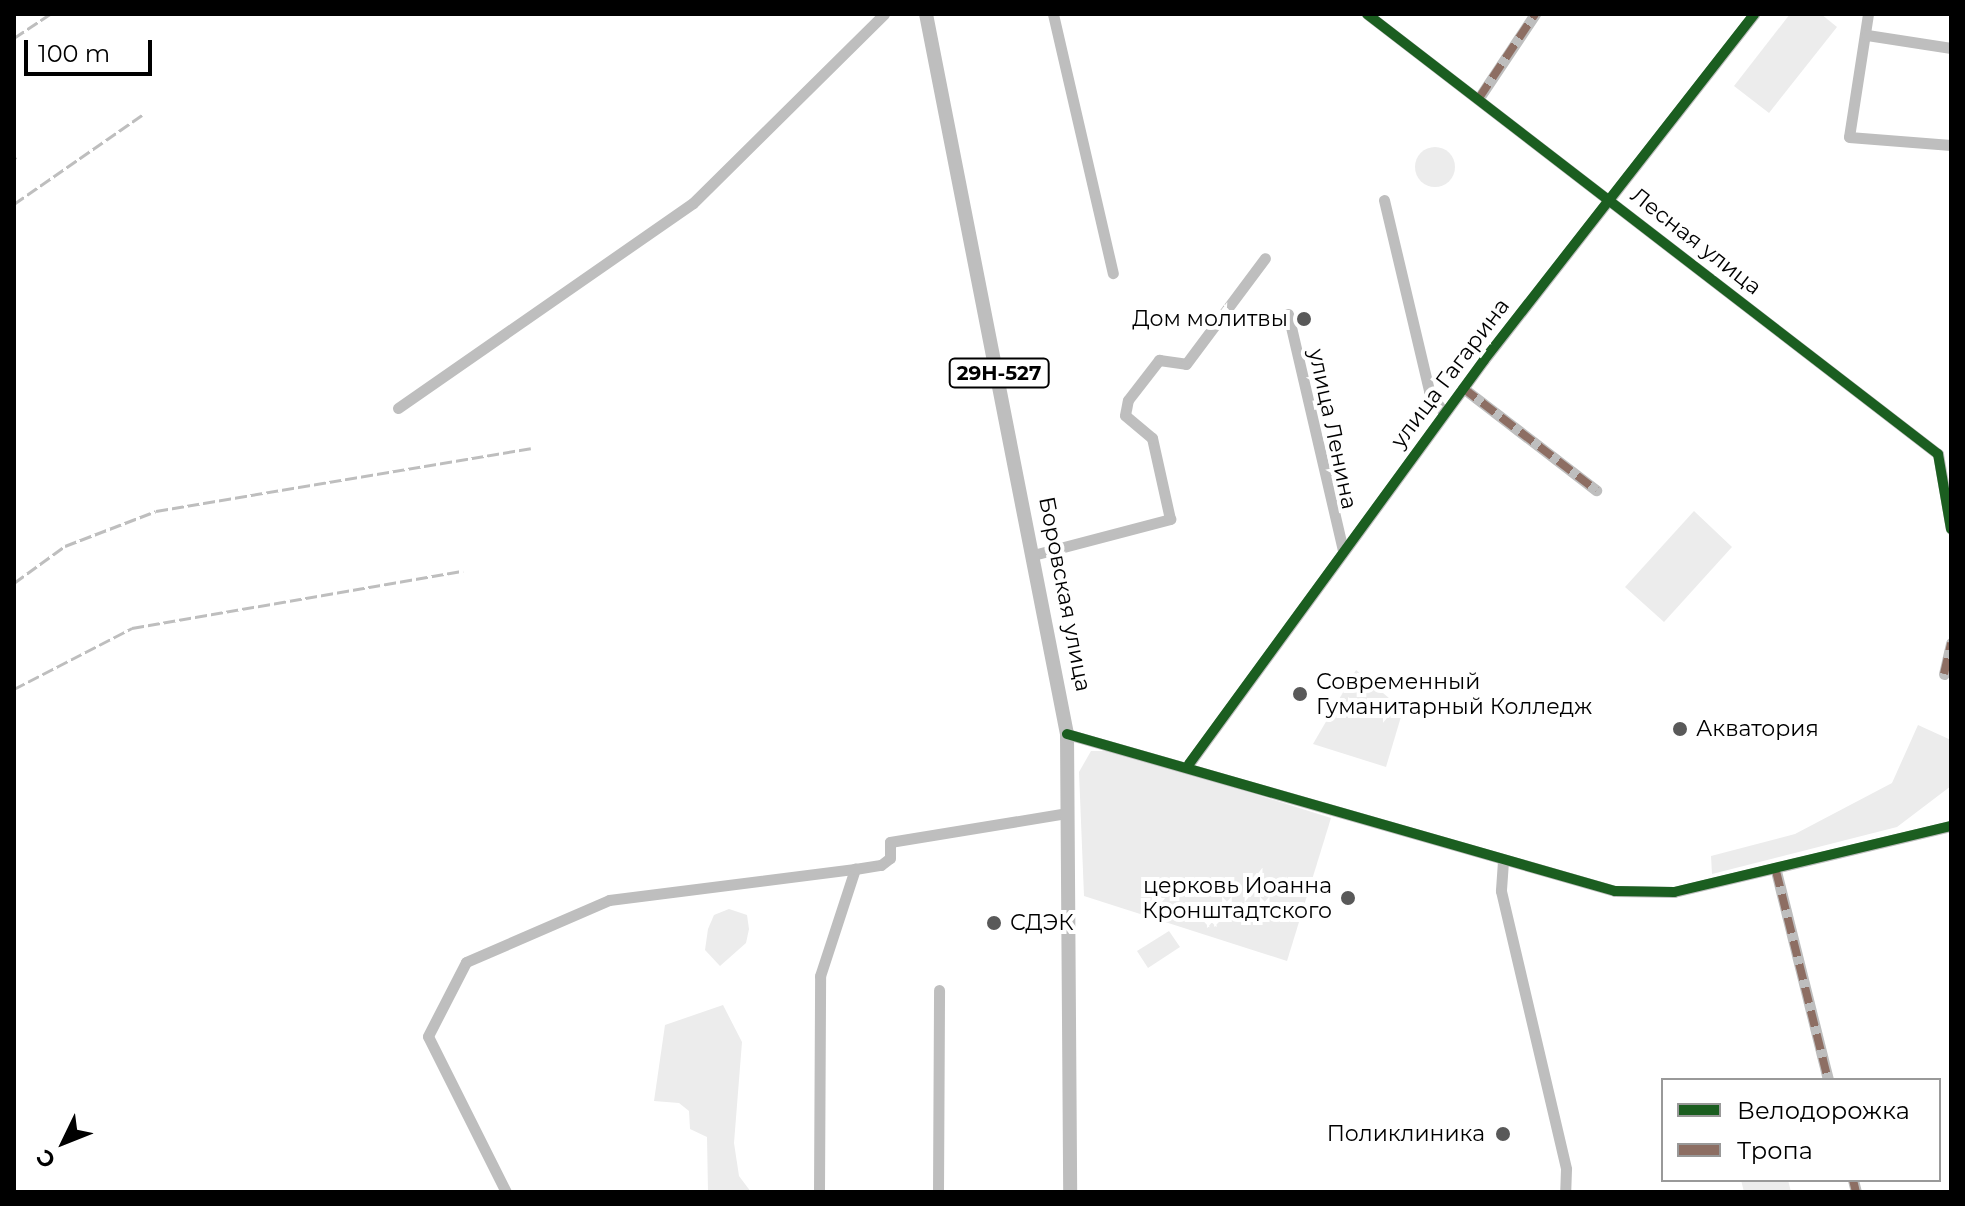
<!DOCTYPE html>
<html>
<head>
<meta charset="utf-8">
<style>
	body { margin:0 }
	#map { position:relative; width:1965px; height:1206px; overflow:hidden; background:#fff; font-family:Montserrat,sans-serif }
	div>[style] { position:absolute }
	.green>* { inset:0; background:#ececec }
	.round { border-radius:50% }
	.minor>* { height:11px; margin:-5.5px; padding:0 5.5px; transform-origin:5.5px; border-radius:5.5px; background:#bebebe }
	.major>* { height:14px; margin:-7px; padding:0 7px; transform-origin:7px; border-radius:7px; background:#bebebe }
	.rail>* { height:3px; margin-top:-1.5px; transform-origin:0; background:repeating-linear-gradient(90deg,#bebebe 0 12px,transparent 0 16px) }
	.quiet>* { height:8px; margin-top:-4px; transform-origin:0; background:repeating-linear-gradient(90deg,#8d6e63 0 16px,transparent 0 24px) }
	.cycleway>* { height:10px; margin:-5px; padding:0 5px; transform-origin:5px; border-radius:5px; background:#1b5e20 }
	.dots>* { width:22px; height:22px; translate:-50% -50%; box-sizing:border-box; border:4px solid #fff; border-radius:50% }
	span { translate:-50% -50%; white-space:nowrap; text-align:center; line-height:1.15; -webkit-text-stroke:8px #fff; paint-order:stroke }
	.shield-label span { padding:2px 6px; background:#fff; border:2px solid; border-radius:6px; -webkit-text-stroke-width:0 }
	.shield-label { font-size:20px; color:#000; font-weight:700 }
	.street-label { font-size:22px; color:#000 }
	.poi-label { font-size:22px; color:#000 }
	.right { translate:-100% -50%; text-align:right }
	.left { translate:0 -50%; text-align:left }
	.frame { position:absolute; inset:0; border:16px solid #000; pointer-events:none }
	.legend { position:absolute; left:1661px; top:1078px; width:280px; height:104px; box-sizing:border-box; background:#fff; border:2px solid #999; margin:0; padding:10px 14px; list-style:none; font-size:24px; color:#000 }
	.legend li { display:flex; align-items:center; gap:16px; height:40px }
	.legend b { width:40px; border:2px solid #999 }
	.north { position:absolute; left:24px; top:1102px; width:80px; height:80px; -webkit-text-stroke:6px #fff; paint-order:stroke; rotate:227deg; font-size:22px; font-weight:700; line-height:32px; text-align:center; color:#000 }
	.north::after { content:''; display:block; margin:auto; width:28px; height:36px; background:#000; clip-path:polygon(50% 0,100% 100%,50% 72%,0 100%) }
	.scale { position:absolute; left:24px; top:40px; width:128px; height:36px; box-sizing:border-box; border:4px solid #000; border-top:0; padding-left:10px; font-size:24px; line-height:28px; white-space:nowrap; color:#000; -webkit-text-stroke:6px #fff; paint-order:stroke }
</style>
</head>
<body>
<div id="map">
	<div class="green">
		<div style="clip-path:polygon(1790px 14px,1821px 14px,1837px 27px,1769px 113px,1734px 86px)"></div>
		<div class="round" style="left:1415px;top:147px;width:40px;height:40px"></div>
		<div style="clip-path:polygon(1694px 511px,1732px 547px,1664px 622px,1625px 587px)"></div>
		<div style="clip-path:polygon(1356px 670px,1403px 710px,1386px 767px,1313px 744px)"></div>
		<div style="clip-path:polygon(1918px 725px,1951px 740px,1951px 786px,1897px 827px,1712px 874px,1711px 856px,1795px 834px,1892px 783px)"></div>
		<div style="clip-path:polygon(1091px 751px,1118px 751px,1331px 818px,1287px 961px,1084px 896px,1079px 772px)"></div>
		<div style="clip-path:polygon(729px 909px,747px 915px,749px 929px,746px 943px,720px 966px,705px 950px,708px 929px,714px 915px)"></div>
		<div style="clip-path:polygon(1169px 931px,1180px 947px,1148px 968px,1137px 951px)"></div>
		<div style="clip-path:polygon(723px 1005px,742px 1042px,734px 1143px,739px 1176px,751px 1192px,708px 1192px,707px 1137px,690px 1129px,689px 1111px,679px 1103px,654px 1101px,665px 1025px)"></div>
		<div style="clip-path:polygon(1741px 1180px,1788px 1180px,1791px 1192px,1744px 1192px)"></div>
	</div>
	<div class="minor">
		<div style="left:1053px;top:14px;width:266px;rotate:77deg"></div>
		<div style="left:1367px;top:14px;width:721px;rotate:37.62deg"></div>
		<div style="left:1938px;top:454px;width:76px;rotate:80.2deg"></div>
		<div style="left:1868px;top:14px;width:124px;rotate:98.8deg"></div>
		<div style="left:1849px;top:137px;width:102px;rotate:4.5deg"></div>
		<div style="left:1867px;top:35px;width:85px;rotate:8.8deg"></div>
		<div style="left:1479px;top:98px;width:101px;rotate:-56.3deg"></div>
		<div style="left:1384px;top:200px;width:196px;rotate:76.7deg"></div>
		<div style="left:1429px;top:391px;width:27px;rotate:56deg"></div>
		<div style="left:1288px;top:314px;width:242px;rotate:76.9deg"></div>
		<div style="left:1463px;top:388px;width:168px;rotate:37.5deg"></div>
		<div style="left:398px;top:408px;width:359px;rotate:-34.8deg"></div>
		<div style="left:693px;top:203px;width:269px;rotate:-44.7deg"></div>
		<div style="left:1037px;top:554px;width:138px;rotate:-14.7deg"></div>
		<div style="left:1170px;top:519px;width:83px;rotate:-102.5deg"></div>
		<div style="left:1152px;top:438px;width:35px;rotate:-140deg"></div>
		<div style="left:1125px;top:415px;width:15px;rotate:-79deg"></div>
		<div style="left:1128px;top:400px;width:51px;rotate:-52.2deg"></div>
		<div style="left:1159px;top:360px;width:27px;rotate:8deg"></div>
		<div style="left:1186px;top:364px;width:132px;rotate:-53.3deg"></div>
		<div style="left:1944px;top:674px;width:32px;rotate:-77deg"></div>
		<div style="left:1067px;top:734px;width:570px;rotate:15.99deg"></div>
		<div style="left:1615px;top:891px;width:59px;rotate:1deg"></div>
		<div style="left:1674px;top:892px;width:285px;rotate:-13.4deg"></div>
		<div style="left:1189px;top:764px;width:500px;rotate:-53.86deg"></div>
		<div style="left:1484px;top:360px;width:439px;rotate:-52deg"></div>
		<div style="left:1503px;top:861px;width:30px;rotate:94deg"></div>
		<div style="left:1501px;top:891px;width:285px;rotate:76.8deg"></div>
		<div style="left:1566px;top:1169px;width:23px;rotate:92deg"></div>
		<div style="left:1776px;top:871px;width:215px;rotate:76deg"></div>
		<div style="left:1853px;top:1180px;width:12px;rotate:76deg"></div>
		<div style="left:506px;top:1192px;width:174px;rotate:-116.6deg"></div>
		<div style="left:428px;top:1036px;width:83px;rotate:-62.8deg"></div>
		<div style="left:466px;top:962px;width:156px;rotate:-23.4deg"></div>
		<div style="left:609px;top:900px;width:248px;rotate:-7.2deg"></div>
		<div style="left:819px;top:1192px;width:216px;rotate:-89.7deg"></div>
		<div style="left:820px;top:976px;width:113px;rotate:-71.9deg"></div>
		<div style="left:855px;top:869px;width:26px;rotate:-9deg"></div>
		<div style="left:881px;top:865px;width:11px;rotate:-38deg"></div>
		<div style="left:890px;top:858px;width:16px;rotate:-90deg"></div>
		<div style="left:890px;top:842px;width:180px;rotate:-9.3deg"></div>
		<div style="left:938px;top:1192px;width:202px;rotate:-89.7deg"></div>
	</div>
	<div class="major">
		<div style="left:926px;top:14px;width:734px;rotate:78.92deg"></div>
		<div style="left:1067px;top:734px;width:458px;rotate:89.6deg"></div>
	</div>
	<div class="rail">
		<div style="left:14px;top:38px;width:43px;rotate:-33.7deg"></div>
		<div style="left:14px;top:159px;width:3px;rotate:-45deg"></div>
		<div style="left:14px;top:204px;width:156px;rotate:-34.8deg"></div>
		<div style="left:14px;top:583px;width:63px;rotate:-36deg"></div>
		<div style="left:65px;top:546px;width:97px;rotate:-21deg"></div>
		<div style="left:156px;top:511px;width:380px;rotate:-9.5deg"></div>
		<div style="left:14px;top:689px;width:133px;rotate:-27.3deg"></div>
		<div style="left:132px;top:628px;width:336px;rotate:-9.8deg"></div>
	</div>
	<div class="quiet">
		<div style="left:1479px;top:98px;width:101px;rotate:-56.3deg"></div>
		<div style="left:1463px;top:388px;width:168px;rotate:37.5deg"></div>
		<div style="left:1944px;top:674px;width:32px;rotate:-77deg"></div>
		<div style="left:1776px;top:871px;width:215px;rotate:76deg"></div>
		<div style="left:1853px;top:1180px;width:12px;rotate:76deg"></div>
	</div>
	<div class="cycleway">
		<div style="left:1367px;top:14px;width:721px;rotate:37.62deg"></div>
		<div style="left:1938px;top:454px;width:76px;rotate:80.2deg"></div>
		<div style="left:1067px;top:734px;width:570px;rotate:15.99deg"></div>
		<div style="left:1615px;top:891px;width:59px;rotate:1deg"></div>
		<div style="left:1674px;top:892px;width:285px;rotate:-13.4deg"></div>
		<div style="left:1189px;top:764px;width:500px;rotate:-53.86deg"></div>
		<div style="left:1484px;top:360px;width:439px;rotate:-52deg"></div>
	</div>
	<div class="dots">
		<div style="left:1304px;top:319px;background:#595959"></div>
		<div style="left:1300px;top:694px;background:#595959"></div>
		<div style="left:1680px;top:729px;background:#595959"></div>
		<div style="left:1348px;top:898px;background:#595959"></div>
		<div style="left:994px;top:923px;background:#595959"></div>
		<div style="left:1503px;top:1134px;background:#595959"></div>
	</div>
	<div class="shield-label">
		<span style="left:999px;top:373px">29Н-527</span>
	</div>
	<div class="street-label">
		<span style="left:1696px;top:241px;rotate:38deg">Лесная улица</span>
		<span style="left:1450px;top:373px;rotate:-53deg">улица Гагарина</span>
		<span style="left:1333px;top:429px;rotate:78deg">улица Ленина</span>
		<span style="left:1065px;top:594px;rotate:79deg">Боровская улица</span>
	</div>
	<div class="poi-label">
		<span class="right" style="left:1288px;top:319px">Дом молитвы</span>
		<span class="left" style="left:1316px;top:694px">Современный<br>Гуманитарный Колледж</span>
		<span class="left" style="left:1696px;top:729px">Акватория</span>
		<span class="right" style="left:1332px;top:898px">церковь Иоанна<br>Кронштадтского</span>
		<span class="left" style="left:1010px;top:923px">СДЭК</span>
		<span class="right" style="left:1485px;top:1134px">Поликлиника</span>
	</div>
	<div class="frame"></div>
	<ul class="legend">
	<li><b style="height:10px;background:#1b5e20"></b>Велодорожка</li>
	<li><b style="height:10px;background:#8d6e63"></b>Тропа</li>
	</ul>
	<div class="north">С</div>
	<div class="scale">100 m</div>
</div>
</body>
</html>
